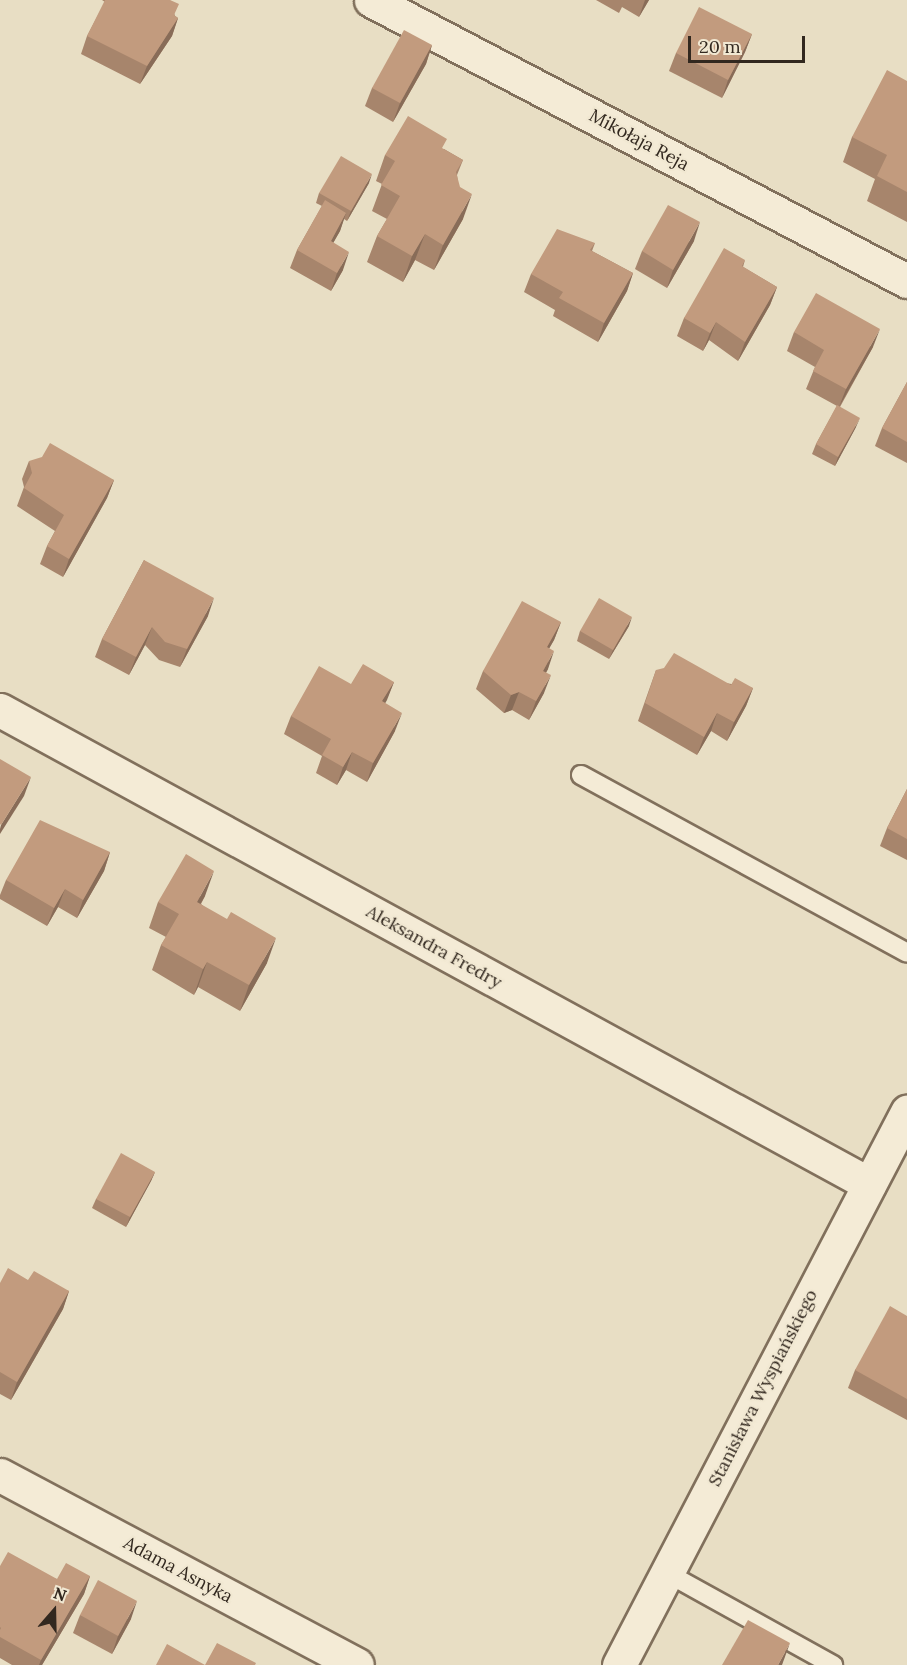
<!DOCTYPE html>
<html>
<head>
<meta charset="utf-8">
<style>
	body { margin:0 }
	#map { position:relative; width:907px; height:1665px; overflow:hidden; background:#e8dec4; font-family:Lora,serif }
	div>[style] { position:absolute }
	.roads { filter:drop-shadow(2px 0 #81705c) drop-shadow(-2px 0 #81705c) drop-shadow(0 2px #81705c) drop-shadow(0 -2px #81705c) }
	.lane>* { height:18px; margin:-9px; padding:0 9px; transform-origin:9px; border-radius:9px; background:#f4ebd6 }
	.street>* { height:33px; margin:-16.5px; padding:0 16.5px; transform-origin:16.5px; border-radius:16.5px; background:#f4ebd6 }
	.wall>* { inset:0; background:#a7856c }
	.shaded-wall>* { inset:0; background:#886c58 }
	.building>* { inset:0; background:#c29b7e }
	span { translate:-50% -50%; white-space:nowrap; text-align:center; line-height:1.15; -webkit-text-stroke:4.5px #f1e8d2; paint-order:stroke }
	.street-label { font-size:18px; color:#32281f }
	.north { position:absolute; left:24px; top:1581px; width:60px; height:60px; -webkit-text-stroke:4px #f1e8d2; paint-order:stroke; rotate:20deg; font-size:16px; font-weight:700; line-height:24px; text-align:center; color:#32281f }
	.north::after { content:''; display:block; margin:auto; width:21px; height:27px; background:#32281f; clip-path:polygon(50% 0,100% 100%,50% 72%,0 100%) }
	.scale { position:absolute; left:688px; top:36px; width:117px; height:27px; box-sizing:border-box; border:3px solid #32281f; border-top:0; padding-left:8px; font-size:18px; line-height:21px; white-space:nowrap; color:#32281f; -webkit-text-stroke:4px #f1e8d2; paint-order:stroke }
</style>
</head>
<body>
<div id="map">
	<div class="roads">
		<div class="lane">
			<div style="left:581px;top:775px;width:371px;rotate:28.6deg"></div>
			<div style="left:667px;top:1573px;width:190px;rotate:29deg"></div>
		</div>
		<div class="street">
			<div style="left:371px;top:0;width:605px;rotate:27.67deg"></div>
			<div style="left:0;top:710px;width:990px;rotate:28.61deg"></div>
			<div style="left:0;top:1475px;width:404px;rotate:28deg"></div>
			<div style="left:619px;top:1665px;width:624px;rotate:-62.49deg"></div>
		</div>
	</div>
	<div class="wall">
		<div style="clip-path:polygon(102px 0,170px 0,175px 16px,178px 18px,172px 36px,140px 84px,81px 54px,87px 36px,105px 2px)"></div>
		<div style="clip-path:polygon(596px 0,649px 0,639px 17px,622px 7px,619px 13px)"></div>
		<div style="clip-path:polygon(752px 34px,745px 52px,722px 98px,669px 71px,676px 53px)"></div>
		<div style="clip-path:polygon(432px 45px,426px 64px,393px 122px,365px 106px,372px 88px)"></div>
		<div style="clip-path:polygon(907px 81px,907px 222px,867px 201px,875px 179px,843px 162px,852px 137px)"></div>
		<div style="clip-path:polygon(444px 149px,463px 160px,457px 175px,463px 219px,434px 270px,415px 260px,403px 282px,367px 262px,377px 236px,387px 219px,372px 211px,382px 184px,376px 181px,385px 155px)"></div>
		<div style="clip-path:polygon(369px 183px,347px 221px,344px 219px,340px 231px,333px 243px,343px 270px,331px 291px,290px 268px,297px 250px,322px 206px,316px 203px,319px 193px)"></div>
		<div style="clip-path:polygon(694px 241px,667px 288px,635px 269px,642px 251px)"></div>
		<div style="clip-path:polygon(595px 243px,592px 251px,633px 273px,627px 291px,598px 342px,553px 316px,555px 310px,524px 292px,531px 274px)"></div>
		<div style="clip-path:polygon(745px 260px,743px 267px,777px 287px,770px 305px,738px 361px,709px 340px,703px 351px,677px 336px,684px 318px)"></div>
		<div style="clip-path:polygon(794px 332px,873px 347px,840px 407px,856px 427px,835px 466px,812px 454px,816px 444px,837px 406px,806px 389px,815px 367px,787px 351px)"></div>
		<div style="clip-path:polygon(907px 382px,907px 463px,875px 446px,882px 428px)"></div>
		<div style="clip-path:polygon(29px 461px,114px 480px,107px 498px,63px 577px,40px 564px,47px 546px,55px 531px,17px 506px,24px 487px,22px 479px)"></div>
		<div style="clip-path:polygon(144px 560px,208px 616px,180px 667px,159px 660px,145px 645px,129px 675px,95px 657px,102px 639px)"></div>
		<div style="clip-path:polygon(561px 622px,554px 640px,549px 648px,548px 669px,546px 673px,544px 693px,529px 720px,512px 710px,504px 713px,476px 689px,483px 671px)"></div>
		<div style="clip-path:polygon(629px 626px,609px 659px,577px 641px,580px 631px)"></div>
		<div style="clip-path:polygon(656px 670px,753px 688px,746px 706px,727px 741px,711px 731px,697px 755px,638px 721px)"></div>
		<div style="clip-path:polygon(394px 682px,385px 703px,395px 731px,367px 782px,346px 770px,337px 785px,316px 773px,322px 756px,284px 734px,291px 716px,351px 684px)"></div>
		<div style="clip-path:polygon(907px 789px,907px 860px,880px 846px,887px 828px)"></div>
		<div style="clip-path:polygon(110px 852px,104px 871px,77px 918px,58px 907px,47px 926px,0 899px,0 895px,6px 880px)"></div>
		<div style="clip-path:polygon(205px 896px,201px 904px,267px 963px,240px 1011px,198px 987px,194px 995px,152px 970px,161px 945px,166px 937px,149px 928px,158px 902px)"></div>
		<div style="clip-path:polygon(155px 1172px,151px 1181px,126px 1227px,92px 1208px,96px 1199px)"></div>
		<div style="clip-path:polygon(28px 1280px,69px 1291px,63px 1309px,11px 1400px,0 1394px,0 1283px)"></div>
		<div style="clip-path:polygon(907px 1316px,907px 1420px,848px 1388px,855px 1370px)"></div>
		<div style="clip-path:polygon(0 1566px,57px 1579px,90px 1576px,84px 1594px,42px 1665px,12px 1665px,0 1658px)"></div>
		<div style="clip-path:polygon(80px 1615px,131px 1619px,112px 1654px,73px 1633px)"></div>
	</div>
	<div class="shaded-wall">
		<div style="clip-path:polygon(645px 0,649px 0,639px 17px)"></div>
		<div style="clip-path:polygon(178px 18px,172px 36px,140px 84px,147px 66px)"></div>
		<div style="clip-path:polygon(752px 34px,745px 52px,722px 98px,728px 80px)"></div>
		<div style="clip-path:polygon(432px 45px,426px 64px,393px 122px,400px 103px)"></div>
		<div style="clip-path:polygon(372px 174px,369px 183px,347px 221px,351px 211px)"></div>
		<div style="clip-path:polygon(472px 194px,463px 219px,434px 270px,443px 245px)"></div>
		<div style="clip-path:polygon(346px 213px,340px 231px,324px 259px,331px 241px)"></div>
		<div style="clip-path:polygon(700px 222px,694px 241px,667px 288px,673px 270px)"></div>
		<div style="clip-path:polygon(425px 234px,415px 260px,403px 282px,412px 256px)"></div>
		<div style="clip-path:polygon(349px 252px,343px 270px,331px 291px,337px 273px)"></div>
		<div style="clip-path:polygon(633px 273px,627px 291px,598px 342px,604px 323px)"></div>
		<div style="clip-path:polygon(777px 287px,770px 305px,738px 361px,745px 342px)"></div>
		<div style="clip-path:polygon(716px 322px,709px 340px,703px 351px,710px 333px)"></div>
		<div style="clip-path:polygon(880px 329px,873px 347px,839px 407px,846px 389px)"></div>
		<div style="clip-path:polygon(860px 418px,856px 427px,835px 466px,838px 457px)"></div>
		<div style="clip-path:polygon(114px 480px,107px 498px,63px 577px,69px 559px)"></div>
		<div style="clip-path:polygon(214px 598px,208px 616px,180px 667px,187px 649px)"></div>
		<div style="clip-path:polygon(632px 617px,629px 626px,609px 659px,613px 650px)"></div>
		<div style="clip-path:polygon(561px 622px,554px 640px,540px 665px,547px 647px)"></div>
		<div style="clip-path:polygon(152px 627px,145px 645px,129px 675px,136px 657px)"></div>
		<div style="clip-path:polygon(554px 651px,548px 669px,536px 689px,543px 671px)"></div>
		<div style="clip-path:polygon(551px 675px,544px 693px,529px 720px,536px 701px)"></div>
		<div style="clip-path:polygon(394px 682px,387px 700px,376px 719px,382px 701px)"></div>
		<div style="clip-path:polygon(753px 688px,746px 706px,727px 741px,734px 722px)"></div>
		<div style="clip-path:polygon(519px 692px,512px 710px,504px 713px,511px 695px)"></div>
		<div style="clip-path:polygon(402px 713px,395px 731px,367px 782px,373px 763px)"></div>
		<div style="clip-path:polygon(717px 713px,711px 731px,697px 755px,704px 737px)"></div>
		<div style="clip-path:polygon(352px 752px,346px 770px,337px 785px,343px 767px)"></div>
		<div style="clip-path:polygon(31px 777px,24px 796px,0 834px,0 829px,1px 825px)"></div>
		<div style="clip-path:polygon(110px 852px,104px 871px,77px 918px,83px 900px)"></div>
		<div style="clip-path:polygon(214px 871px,205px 896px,187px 927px,197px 902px)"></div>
		<div style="clip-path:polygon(65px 889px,58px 907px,47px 926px,54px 908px)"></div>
		<div style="clip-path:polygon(276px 938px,267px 963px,240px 1011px,249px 985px)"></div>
		<div style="clip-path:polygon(207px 962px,198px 987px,194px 995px,203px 969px)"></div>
		<div style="clip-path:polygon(155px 1172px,151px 1181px,126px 1227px,130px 1217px)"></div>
		<div style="clip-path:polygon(69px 1291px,63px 1309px,11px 1400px,17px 1382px)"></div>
		<div style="clip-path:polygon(90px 1576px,84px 1594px,42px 1665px,39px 1665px,41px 1660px)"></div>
		<div style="clip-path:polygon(137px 1601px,131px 1619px,112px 1654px,118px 1636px)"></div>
		<div style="clip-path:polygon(790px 1643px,782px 1665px,778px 1665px)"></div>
	</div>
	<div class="building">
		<div style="clip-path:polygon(105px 0,170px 0,179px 4px,174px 15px,178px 18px,147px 66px,87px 36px)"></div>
		<div style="clip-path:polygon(699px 7px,752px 34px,728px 80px,676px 53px)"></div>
		<div style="clip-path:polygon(404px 30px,432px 45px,400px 103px,372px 88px)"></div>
		<div style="clip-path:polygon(887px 70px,907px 81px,907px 192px,877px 176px,887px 155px,852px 137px)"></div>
		<div style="clip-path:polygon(408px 116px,447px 139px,442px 148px,463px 160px,456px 172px,460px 187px,472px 194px,443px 245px,425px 234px,412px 256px,377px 236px,400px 196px,381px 185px,395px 161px,385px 155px)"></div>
		<div style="clip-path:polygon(341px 156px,372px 174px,351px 211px,319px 193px)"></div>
		<div style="clip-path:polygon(325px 200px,346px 213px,331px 241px,349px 252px,337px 273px,297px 250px)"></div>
		<div style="clip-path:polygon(668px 205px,700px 222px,673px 270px,642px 251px)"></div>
		<div style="clip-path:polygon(557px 229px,595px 243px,590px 250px,633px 273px,604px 323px,559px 298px,563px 292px,531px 274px)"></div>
		<div style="clip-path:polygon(724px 248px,745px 260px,742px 266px,777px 287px,745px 342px,716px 322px,710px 333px,684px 318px)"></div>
		<div style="clip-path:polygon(816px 293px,880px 329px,846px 389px,813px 371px,824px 350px,794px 332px)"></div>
		<div style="clip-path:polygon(907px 382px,907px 442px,882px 428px)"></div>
		<div style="clip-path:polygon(837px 405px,860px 418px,838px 457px,816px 444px)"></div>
		<div style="clip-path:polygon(50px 443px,114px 480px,69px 559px,47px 546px,64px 515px,24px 488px,32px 473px,29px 461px,42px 457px)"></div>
		<div style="clip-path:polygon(144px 560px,214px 598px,187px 649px,165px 642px,152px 627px,136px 657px,102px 639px)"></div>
		<div style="clip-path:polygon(599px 598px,632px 617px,613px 650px,580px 631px)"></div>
		<div style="clip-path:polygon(522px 601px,561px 622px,547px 647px,554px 651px,543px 671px,551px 675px,536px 701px,519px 692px,511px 695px,483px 671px)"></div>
		<div style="clip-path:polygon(674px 653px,731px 685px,735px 678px,753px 688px,734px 722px,717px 713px,704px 737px,645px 703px,656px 670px,664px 668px)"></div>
		<div style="clip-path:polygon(363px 664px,394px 682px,382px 701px,402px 713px,373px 763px,352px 752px,343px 767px,322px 755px,331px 739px,291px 716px,319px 666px,351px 684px)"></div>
		<div style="clip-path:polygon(0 759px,31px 777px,1px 825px,0 824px)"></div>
		<div style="clip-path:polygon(907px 789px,907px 839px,887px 828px)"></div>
		<div style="clip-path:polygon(40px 820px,110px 852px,83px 900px,65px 889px,54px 908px,6px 880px)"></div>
		<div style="clip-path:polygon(186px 854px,214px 871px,197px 902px,227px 919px,231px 912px,276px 938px,249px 985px,207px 962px,203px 969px,161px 945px,179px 914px,158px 902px)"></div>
		<div style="clip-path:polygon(121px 1153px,155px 1172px,130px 1217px,96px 1199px)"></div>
		<div style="clip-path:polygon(8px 1268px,28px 1280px,34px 1271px,69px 1291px,17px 1382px,0 1372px,0 1283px)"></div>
		<div style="clip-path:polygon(890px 1306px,907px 1316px,907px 1399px,855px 1370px)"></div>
		<div style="clip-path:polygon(8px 1552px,57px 1579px,66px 1563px,90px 1576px,41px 1660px,0 1637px,0 1630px,1px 1628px,0 1627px,0 1566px)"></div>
		<div style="clip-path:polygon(98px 1580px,137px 1601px,118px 1636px,80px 1615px)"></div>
		<div style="clip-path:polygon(748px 1620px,790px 1643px,778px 1665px,722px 1665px)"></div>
		<div style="clip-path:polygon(217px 1643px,256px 1663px,255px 1665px,156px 1665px,167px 1644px,205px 1665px)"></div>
	</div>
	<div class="street-label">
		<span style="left:639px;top:140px;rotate:28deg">Mikołaja Reja</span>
		<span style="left:434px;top:947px;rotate:29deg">Aleksandra Fredry</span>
		<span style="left:763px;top:1388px;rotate:-63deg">Stanisława Wyspiańskiego</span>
		<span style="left:178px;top:1570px;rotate:28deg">Adama Asnyka</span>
	</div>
	<div class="north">N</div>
	<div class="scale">20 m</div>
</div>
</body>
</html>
